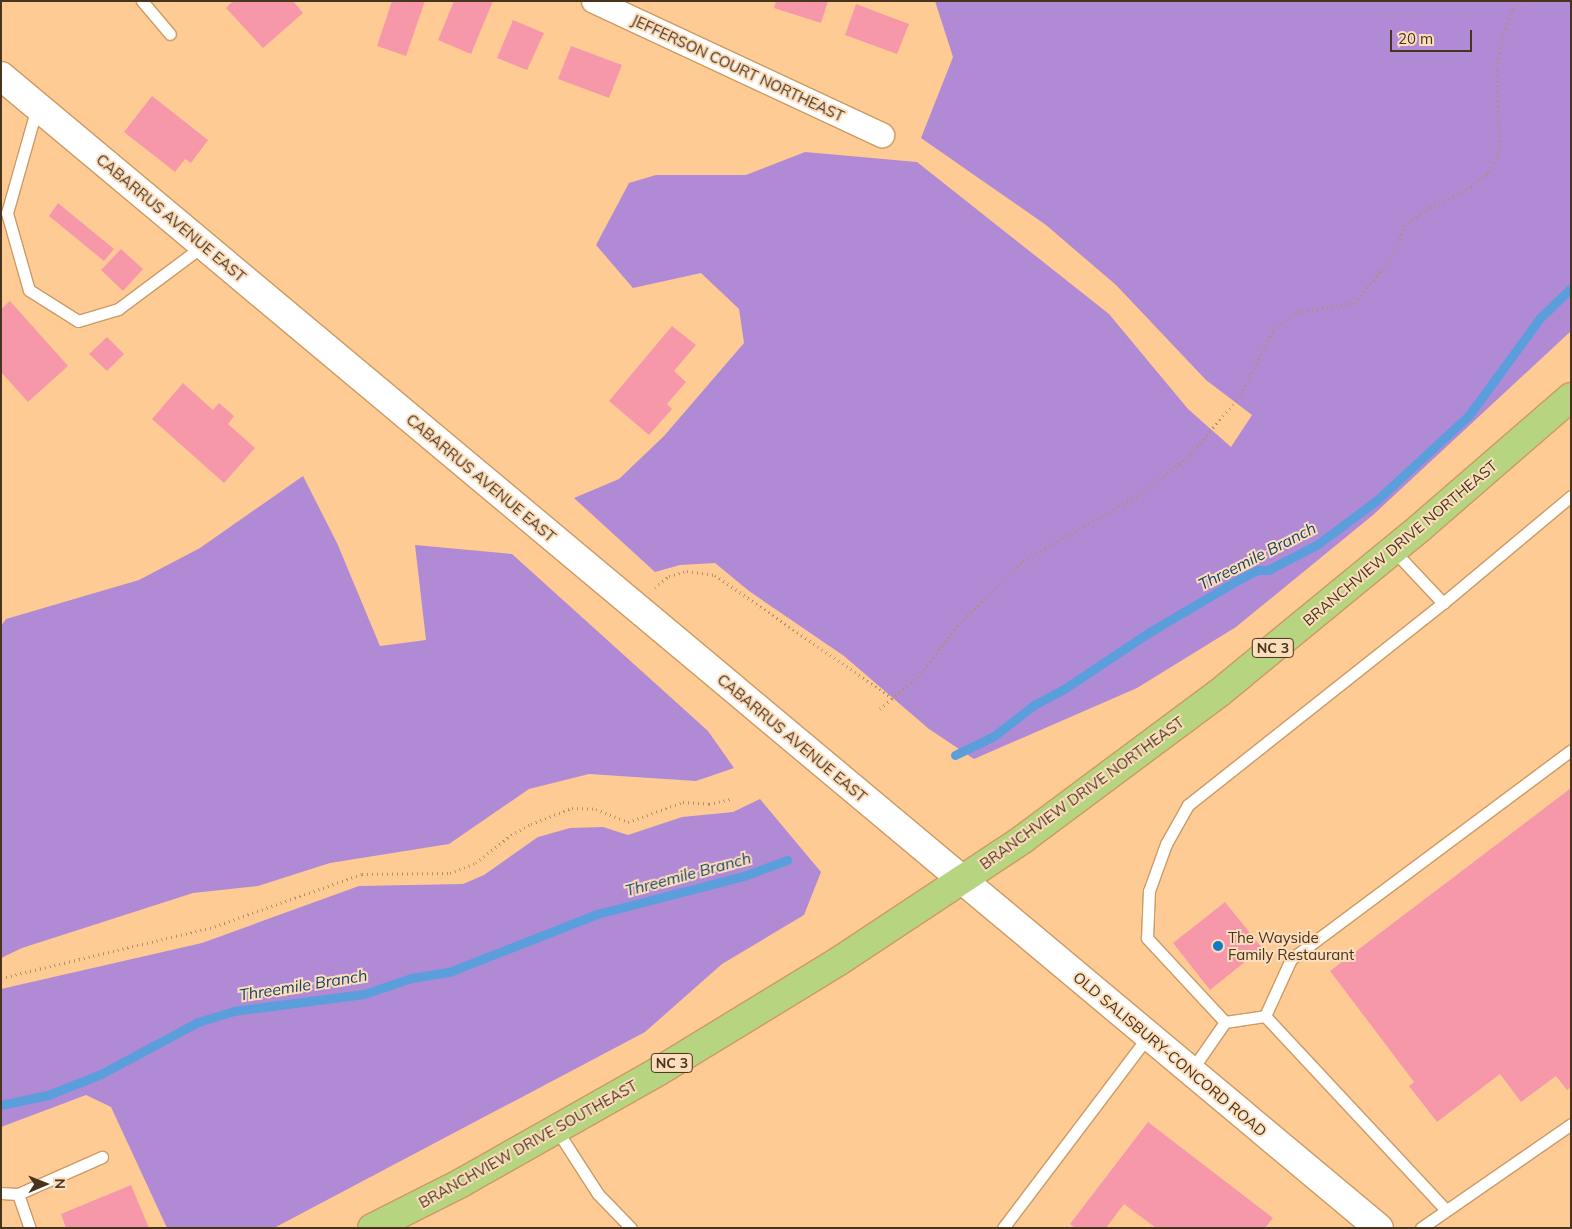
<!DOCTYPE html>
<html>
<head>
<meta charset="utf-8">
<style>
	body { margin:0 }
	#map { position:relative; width:1572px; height:1229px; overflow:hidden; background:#ffcb94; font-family:Mulish,sans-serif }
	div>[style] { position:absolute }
	.forest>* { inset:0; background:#b18ad5 }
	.stream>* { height:9px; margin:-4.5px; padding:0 4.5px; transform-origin:4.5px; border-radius:4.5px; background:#5a9edb }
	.building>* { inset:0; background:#f698aa }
	.path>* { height:3px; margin-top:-1.5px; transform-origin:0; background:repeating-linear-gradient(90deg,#b78f65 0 1px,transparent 0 5px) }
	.roads { filter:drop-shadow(1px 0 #cc9a64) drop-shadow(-1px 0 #cc9a64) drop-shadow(0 1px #cc9a64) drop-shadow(0 -1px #cc9a64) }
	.service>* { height:11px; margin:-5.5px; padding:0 5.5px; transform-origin:5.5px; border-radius:5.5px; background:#fff }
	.minor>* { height:24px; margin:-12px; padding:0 12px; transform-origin:12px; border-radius:12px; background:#fff }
	.secondary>* { height:28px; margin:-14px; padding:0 14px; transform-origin:14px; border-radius:14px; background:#fff }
	.primary>* { height:28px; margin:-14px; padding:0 14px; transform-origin:14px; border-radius:14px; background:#b7d580 }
	.dots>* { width:14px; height:14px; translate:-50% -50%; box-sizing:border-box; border:2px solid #fcddbc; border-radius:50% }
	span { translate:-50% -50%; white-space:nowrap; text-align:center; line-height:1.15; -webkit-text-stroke:4px #fcddbc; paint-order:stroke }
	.shield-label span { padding:1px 4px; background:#fcddbc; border:1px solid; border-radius:4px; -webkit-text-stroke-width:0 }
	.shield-label { font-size:14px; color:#48331d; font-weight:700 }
	.street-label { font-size:15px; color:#48331d }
	.poi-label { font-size:15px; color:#48331d }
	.left { translate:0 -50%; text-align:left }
	.water-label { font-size:16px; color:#10426b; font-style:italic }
	.frame { position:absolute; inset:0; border:2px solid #48331d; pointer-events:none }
	.north { position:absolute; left:20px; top:1159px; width:50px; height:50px; -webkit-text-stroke:4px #fcddbc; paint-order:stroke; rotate:89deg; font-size:14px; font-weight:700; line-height:20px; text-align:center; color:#48331d }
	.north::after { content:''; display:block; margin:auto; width:18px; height:22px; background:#48331d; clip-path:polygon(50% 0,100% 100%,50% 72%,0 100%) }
	.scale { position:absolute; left:1390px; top:30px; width:82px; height:22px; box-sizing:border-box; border:2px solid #48331d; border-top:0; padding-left:6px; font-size:15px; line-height:18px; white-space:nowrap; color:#48331d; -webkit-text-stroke:4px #fcddbc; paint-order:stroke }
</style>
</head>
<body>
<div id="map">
	<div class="forest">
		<div style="clip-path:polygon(935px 1px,1571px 1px,1571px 331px,1373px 515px,1236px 627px,1137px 688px,974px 759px,929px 729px,844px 656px,749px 591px,715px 563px,680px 565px,655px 572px,574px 498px,619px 479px,664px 436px,744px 343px,739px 309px,701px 273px,633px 288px,596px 245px,629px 183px,656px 175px,746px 175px,805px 152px,917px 162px,1109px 314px,1188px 409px,1231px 447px,1252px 415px,1206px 380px,1116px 285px,1046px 225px,921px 138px,953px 57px)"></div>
		<div style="clip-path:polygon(303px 476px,337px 543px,380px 646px,426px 640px,415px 545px,512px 554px,708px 731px,734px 768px,696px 781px,589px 774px,529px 789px,449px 844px,330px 863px,258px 886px,193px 893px,22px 948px,1px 958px,1px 626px,6px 619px,139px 580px,200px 548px)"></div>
		<div style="clip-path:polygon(760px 799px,821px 872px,804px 915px,722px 964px,645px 1032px,274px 1228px,167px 1228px,111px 1107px,86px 1095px,1px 1127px,1px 989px,202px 943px,359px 886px,463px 884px,484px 875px,538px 837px,570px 828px,603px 827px,628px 835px,682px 817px,733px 812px)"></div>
	</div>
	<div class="stream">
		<div style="left:955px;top:755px;width:43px;rotate:-26deg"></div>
		<div style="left:994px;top:736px;width:51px;rotate:-37.8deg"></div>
		<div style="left:1034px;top:705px;width:34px;rotate:-28deg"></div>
		<div style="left:1064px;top:689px;width:101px;rotate:-33.7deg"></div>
		<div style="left:1148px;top:633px;width:104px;rotate:-30.5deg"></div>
		<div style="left:1238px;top:580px;width:22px;rotate:-27deg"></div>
		<div style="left:1258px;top:570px;width:10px"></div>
		<div style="left:1268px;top:570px;width:56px;rotate:-27.5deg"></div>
		<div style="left:1318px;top:544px;width:74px;rotate:-36.7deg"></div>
		<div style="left:1377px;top:500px;width:125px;rotate:-42.7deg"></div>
		<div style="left:1469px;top:415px;width:120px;rotate:-53.8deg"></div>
		<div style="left:1540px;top:318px;width:43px;rotate:-44.1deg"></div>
		<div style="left:1px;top:1105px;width:48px;rotate:-12deg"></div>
		<div style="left:48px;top:1095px;width:57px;rotate:-21.6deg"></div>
		<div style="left:101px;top:1074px;width:110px;rotate:-28.2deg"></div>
		<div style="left:198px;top:1022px;width:37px;rotate:-17deg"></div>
		<div style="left:233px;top:1011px;width:132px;rotate:-7.4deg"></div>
		<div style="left:364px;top:994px;width:50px;rotate:-18.8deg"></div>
		<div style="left:411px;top:978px;width:38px;rotate:-9deg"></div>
		<div style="left:449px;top:972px;width:159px;rotate:-21.4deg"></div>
		<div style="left:597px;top:914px;width:152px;rotate:-14.5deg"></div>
		<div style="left:744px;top:876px;width:46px;rotate:-20.4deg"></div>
	</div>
	<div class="building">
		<div style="clip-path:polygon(233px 1px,293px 1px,303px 13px,263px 48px,226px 8px)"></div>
		<div style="clip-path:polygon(392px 1px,425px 1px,406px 56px,377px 46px)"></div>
		<div style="clip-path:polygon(454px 1px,493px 1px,471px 54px,438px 40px)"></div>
		<div style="clip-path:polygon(776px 1px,828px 1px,821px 23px,774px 8px)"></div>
		<div style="clip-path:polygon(856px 4px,909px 24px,897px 54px,845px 35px)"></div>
		<div style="clip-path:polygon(513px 20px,544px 33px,527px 70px,497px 58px)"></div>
		<div style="clip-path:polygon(571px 46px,622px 65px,609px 98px,558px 79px)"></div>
		<div style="clip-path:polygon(152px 96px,208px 140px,191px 163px,185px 159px,175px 172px,124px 132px)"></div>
		<div style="clip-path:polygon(58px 203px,114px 249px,104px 261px,49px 216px)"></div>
		<div style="clip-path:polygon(121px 249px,143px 269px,123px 291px,101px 270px)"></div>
		<div style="clip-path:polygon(10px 301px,68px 366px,28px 402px,1px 372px,1px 309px)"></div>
		<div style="clip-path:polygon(672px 326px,696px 345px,674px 371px,686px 382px,667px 404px,672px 409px,649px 435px,609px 401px)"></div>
		<div style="clip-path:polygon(107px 337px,124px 354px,107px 371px,89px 354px)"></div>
		<div style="clip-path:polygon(183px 383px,213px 410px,219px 403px,234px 416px,228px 424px,255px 448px,224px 483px,152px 419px)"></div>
		<div style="clip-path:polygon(1571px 788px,1571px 1087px,1567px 1090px,1556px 1076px,1521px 1102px,1500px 1074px,1437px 1122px,1409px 1086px,1414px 1082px,1330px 971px)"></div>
		<div style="clip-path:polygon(1225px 902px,1262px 948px,1210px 990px,1173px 943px)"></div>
		<div style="clip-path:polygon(1148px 1122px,1273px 1218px,1265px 1228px,1156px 1228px,1124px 1204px,1106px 1228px,1075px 1228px,1070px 1224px)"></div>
		<div style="clip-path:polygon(131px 1185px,149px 1228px,66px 1228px,61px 1214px)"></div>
	</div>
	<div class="path">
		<div style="left:655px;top:588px;width:18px;rotate:-41deg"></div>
		<div style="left:669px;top:576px;width:19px;rotate:-16deg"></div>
		<div style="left:687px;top:571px;width:28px;rotate:8deg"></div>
		<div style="left:715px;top:575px;width:216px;rotate:34.8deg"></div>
		<div style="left:880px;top:709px;width:49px;rotate:-40.9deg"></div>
		<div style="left:917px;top:677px;width:69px;rotate:-51.5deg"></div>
		<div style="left:960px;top:623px;width:88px;rotate:-44.5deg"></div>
		<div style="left:1023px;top:561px;width:139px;rotate:-29.7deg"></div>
		<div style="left:1144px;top:492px;width:55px;rotate:-38.3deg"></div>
		<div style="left:1187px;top:458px;width:83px;rotate:-49.4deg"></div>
		<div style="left:1241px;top:395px;width:72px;rotate:-63.8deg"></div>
		<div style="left:1273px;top:330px;width:30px;rotate:-37deg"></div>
		<div style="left:1297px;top:312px;width:58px;rotate:-9deg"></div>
		<div style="left:1354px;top:303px;width:43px;rotate:-49.7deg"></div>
		<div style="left:1382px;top:270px;width:25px;rotate:-56deg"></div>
		<div style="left:1396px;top:249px;width:24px;rotate:-71deg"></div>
		<div style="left:1404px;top:226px;width:32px;rotate:-36deg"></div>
		<div style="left:1430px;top:207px;width:46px;rotate:-26deg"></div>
		<div style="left:1471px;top:187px;width:23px;rotate:-40deg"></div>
		<div style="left:1489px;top:172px;width:24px;rotate:-62deg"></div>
		<div style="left:1500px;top:151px;width:83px;rotate:-92.1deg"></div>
		<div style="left:1497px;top:68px;width:30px;rotate:-81deg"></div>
		<div style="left:1502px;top:38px;width:31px;rotate:-69deg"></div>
		<div style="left:1513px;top:9px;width:11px;rotate:-45deg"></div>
		<div style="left:1px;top:978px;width:215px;rotate:-13.5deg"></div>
		<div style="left:210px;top:928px;width:161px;rotate:-19.6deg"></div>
		<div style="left:362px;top:874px;width:88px;rotate:-0.7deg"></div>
		<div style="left:450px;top:873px;width:28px;rotate:-21deg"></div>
		<div style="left:476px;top:863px;width:45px;rotate:-38.7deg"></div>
		<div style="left:511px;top:835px;width:23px;rotate:-29deg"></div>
		<div style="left:531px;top:824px;width:44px;rotate:-21.3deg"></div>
		<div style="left:572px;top:808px;width:24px;rotate:2deg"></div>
		<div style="left:596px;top:809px;width:35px;rotate:22deg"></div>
		<div style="left:628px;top:822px;width:59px;rotate:-20deg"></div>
		<div style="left:683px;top:802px;width:26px;rotate:4deg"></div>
		<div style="left:709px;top:804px;width:22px;rotate:-13deg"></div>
	</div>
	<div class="roads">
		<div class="service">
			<div style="left:142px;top:1px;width:43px;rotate:49.7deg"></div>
			<div style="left:37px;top:107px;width:110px;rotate:105.8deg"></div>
			<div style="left:7px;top:213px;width:80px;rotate:74.1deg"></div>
			<div style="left:29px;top:290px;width:58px;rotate:32.3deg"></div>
			<div style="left:78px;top:321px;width:42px;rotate:-16.7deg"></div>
			<div style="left:118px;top:309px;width:107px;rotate:-36.7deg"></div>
			<div style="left:1393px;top:550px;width:73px;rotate:46.7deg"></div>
			<div style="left:1443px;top:603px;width:167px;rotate:-39.9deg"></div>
			<div style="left:1265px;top:1016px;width:63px;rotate:-65.5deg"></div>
			<div style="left:1291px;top:959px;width:349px;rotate:-36.7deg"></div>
			<div style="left:1225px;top:1022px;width:40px;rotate:-8.5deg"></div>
			<div style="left:1265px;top:1016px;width:265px;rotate:47deg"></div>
			<div style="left:1191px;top:1071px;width:60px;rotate:-55.2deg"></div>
			<div style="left:1225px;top:1022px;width:115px;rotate:-132.9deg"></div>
			<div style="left:1147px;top:938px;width:47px;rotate:-87.6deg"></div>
			<div style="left:1149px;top:891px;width:50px;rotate:-70.1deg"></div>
			<div style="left:1166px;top:844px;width:45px;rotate:-60.6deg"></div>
			<div style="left:1188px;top:805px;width:325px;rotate:-38.4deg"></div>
			<div style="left:556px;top:1129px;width:77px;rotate:57.1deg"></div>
			<div style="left:598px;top:1194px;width:47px;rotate:45.9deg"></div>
			<div style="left:1px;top:1193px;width:17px;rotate:3deg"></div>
			<div style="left:18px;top:1194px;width:92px;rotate:-23.8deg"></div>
			<div style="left:18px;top:1194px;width:36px;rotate:71deg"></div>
			<div style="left:1003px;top:1228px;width:241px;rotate:-52.9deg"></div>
			<div style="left:1421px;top:1228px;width:183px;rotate:-34.7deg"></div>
		</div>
		<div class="minor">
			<div style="left:594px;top:1px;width:318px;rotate:25deg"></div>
		</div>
		<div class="secondary">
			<div style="left:1px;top:76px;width:1796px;rotate:39.9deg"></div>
		</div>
		<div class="primary">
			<div style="left:372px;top:1228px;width:100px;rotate:-26.8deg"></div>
			<div style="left:461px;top:1183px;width:227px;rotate:-29.5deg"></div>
			<div style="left:659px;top:1071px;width:211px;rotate:-31.4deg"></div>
			<div style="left:839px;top:961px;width:221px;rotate:-33.5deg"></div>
			<div style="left:1023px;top:839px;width:244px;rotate:-36.7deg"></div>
			<div style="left:1219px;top:693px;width:261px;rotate:-39.4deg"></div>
			<div style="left:1421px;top:527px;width:198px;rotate:-40.9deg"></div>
		</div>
	</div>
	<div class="dots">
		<div style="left:1218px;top:946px;background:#137ac5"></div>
	</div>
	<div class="shield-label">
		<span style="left:1273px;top:648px">NC 3</span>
		<span style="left:672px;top:1063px">NC 3</span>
	</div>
	<div class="street-label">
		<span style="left:738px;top:68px;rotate:25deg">JEFFERSON COURT NORTHEAST</span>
		<span style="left:171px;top:218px;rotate:40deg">CABARRUS AVENUE EAST</span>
		<span style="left:481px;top:478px;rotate:40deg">CABARRUS AVENUE EAST</span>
		<span style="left:1400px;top:543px;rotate:-40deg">BRANCHVIEW DRIVE NORTHEAST</span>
		<span style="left:792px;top:738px;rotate:40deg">CABARRUS AVENUE EAST</span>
		<span style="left:1082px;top:793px;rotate:-36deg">BRANCHVIEW DRIVE NORTHEAST</span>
		<span style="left:1170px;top:1054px;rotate:40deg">OLD SALISBURY-CONCORD ROAD</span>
		<span style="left:528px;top:1144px;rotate:-29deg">BRANCHVIEW DRIVE SOUTHEAST</span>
	</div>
	<div class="poi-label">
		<span class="left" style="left:1228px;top:946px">The Wayside<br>Family Restaurant</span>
	</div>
	<div class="water-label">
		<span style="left:1257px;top:556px;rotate:-27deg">Threemile Branch</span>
		<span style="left:688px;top:874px;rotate:-15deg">Threemile Branch</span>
		<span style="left:303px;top:985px;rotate:-9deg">Threemile Branch</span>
	</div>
	<div class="frame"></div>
	<div class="north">N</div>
	<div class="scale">20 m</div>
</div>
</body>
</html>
